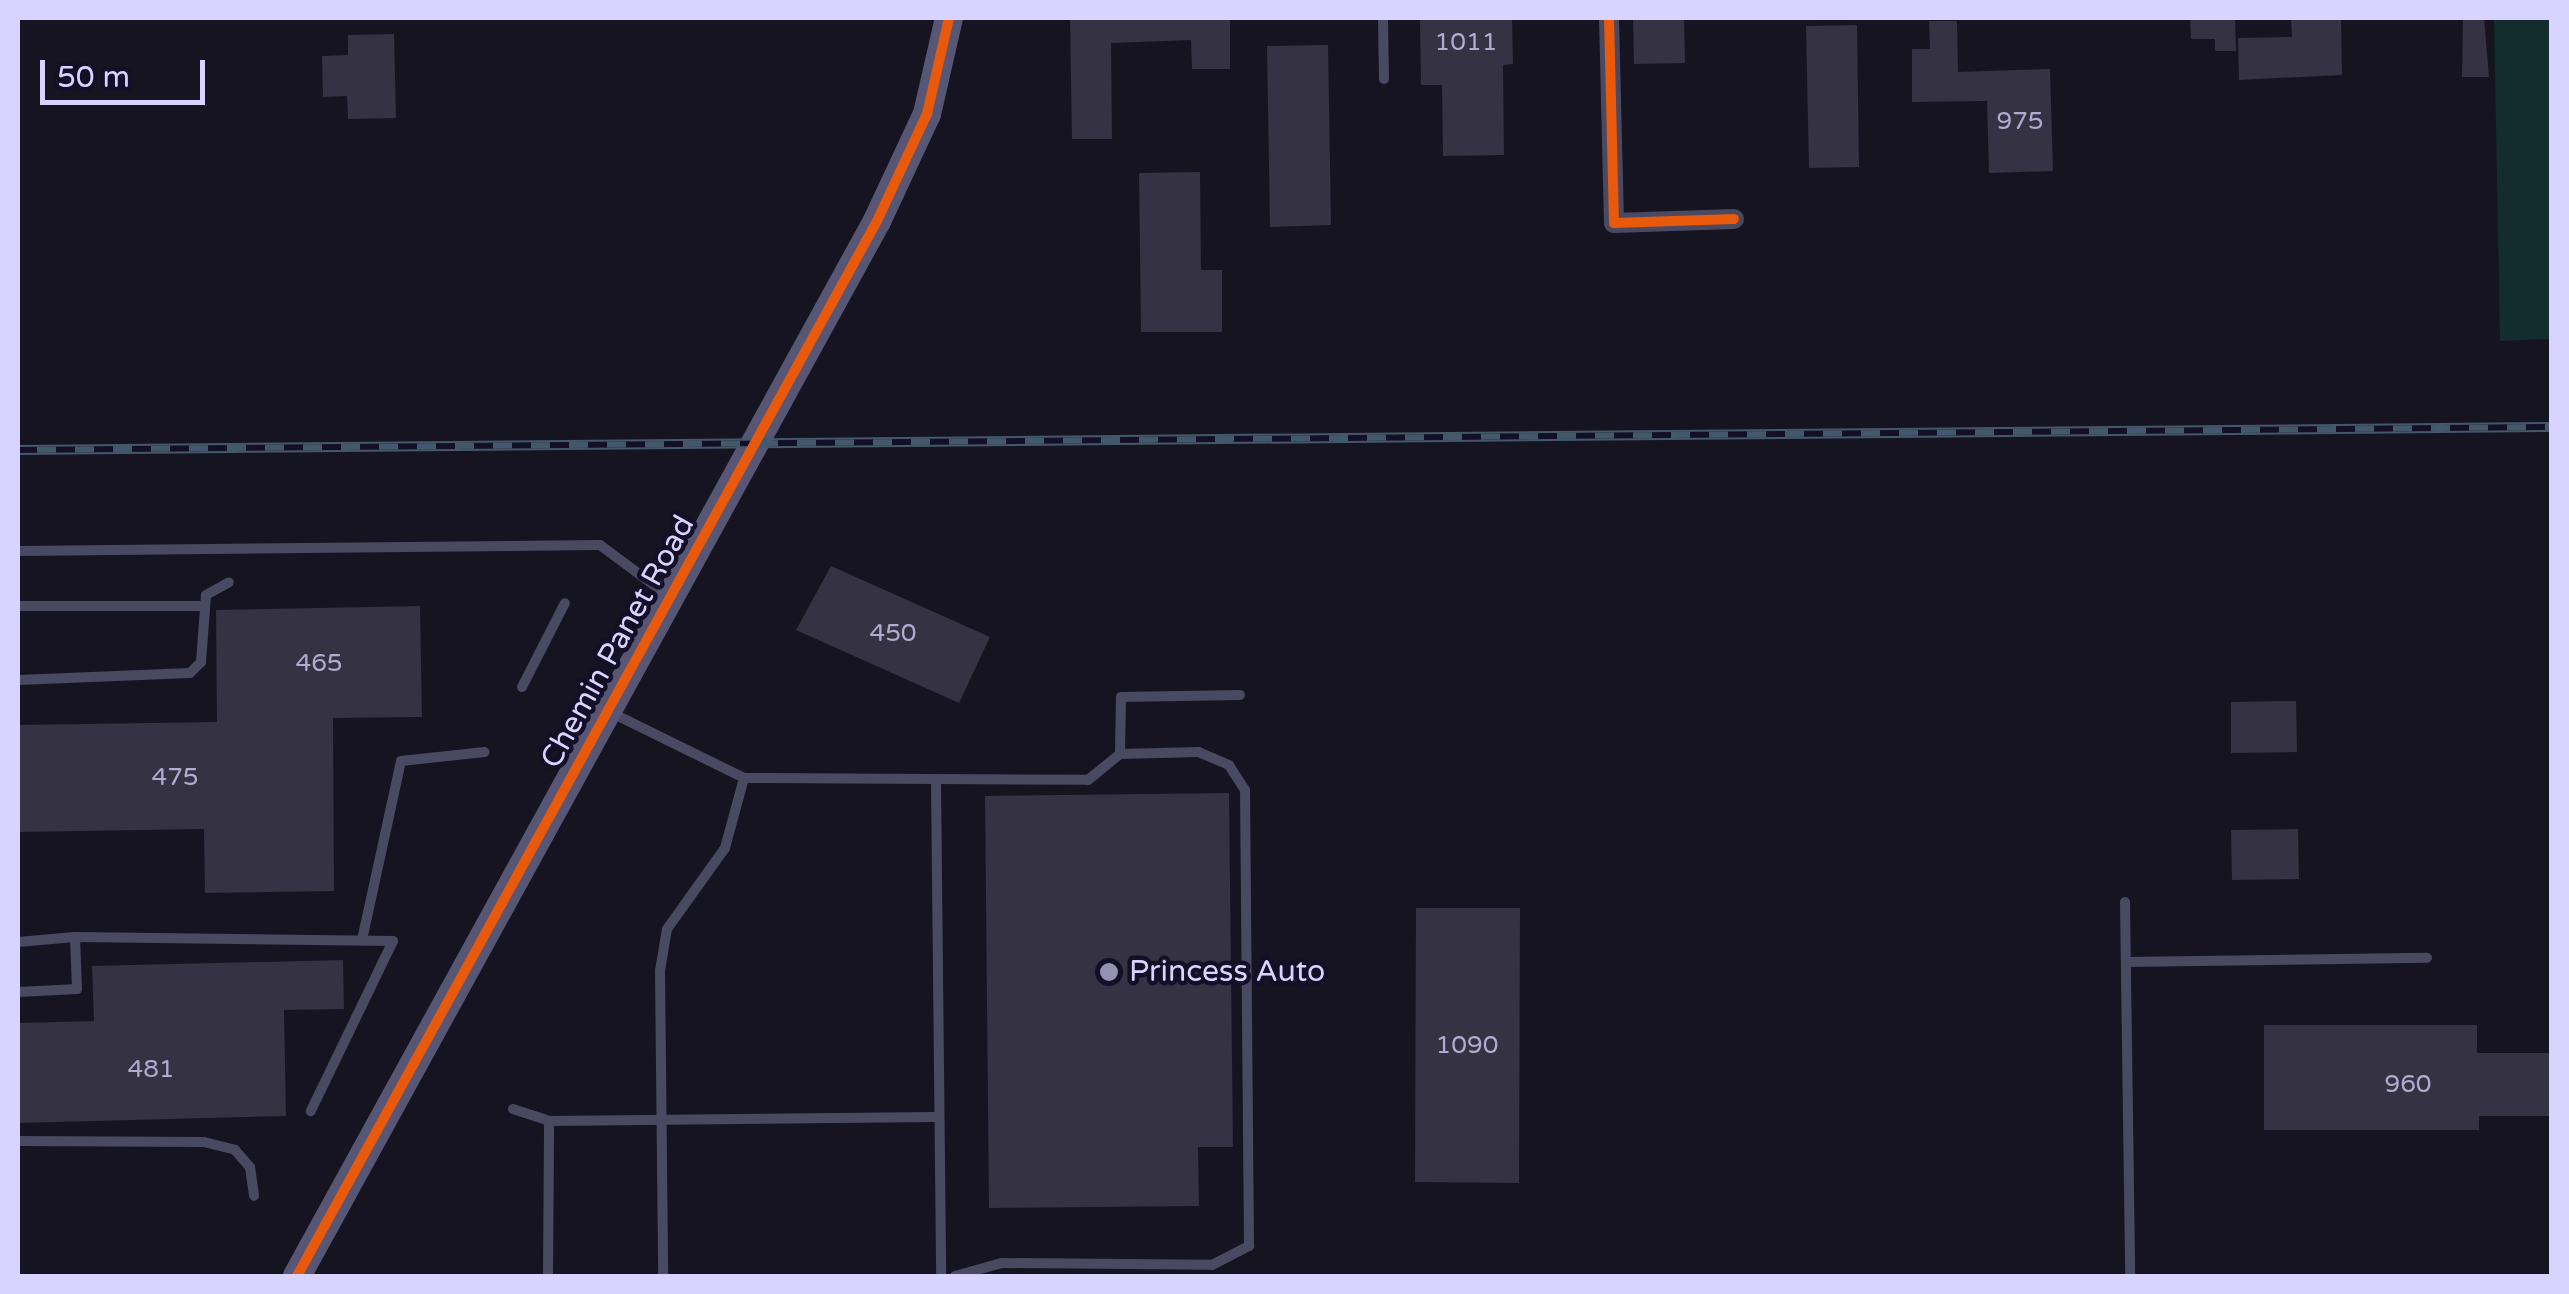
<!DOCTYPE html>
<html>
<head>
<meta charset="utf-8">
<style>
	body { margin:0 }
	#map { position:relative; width:2569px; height:1294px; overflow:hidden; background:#161421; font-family:"Varela Round",sans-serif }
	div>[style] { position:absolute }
	.green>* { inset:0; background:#132c2d }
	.building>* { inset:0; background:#343243 }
	.lane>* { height:10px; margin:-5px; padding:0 5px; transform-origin:5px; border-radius:5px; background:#4a4962 }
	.street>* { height:20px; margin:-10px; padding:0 10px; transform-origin:10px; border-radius:10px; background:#4a4962 }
	.secondary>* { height:28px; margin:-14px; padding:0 14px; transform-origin:14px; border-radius:14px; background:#575674 }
	.rail>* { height:10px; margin-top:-5px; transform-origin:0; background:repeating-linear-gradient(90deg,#130f26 0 19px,#43596b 0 38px); box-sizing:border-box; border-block:2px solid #43596b }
	.cycleway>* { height:10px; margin:-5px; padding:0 5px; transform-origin:5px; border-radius:5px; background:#e8590c }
	.dots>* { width:28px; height:28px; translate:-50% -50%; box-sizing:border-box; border:5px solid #130f26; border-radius:50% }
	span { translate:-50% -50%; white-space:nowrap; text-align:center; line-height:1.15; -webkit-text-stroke:9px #130f26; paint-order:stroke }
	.number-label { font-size:25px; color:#b0acd0 }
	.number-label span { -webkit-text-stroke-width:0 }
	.street-label { font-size:30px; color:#d9d4ff }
	.poi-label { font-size:30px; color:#d9d4ff }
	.left { translate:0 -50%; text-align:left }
	.frame { position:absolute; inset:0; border:20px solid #d9d4ff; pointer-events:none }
	.scale { position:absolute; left:40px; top:60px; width:165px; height:45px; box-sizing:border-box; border:5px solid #d9d4ff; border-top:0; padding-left:12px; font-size:30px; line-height:35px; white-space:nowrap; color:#d9d4ff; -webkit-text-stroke:8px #130f26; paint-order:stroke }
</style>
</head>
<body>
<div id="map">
	<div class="green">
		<div style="clip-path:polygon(2494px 18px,2551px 18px,2551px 339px,2500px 341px)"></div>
	</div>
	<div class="building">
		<div style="clip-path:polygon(1230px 18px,1230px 69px,1192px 69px,1191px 40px,1111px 43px,1112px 139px,1072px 139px,1070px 19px)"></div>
		<div style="clip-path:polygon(1512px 18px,1513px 64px,1503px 65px,1504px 155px,1443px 156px,1442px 85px,1421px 85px,1420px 20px)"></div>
		<div style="clip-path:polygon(1633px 18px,1684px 18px,1685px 63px,1634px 64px)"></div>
		<div style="clip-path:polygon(2190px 18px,2235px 18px,2236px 51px,2215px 51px,2215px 39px,2191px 39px)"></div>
		<div style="clip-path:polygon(2291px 18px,2341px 18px,2342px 75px,2239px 80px,2238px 38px,2292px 37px)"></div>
		<div style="clip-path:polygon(2463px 18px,2484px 18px,2489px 77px,2462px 77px)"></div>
		<div style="clip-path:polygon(1929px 21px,1957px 21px,1958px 72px,2050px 69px,2053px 171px,1989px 173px,1987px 101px,1912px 102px,1912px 49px,1930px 49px)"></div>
		<div style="clip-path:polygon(1857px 25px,1859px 167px,1809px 168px,1806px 26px)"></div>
		<div style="clip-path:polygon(394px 34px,396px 118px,348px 119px,347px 96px,323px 97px,322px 56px,348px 55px,348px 35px)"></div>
		<div style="clip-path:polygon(1328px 45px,1331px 225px,1270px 227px,1267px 46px)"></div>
		<div style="clip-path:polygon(1200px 172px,1201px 270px,1222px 270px,1222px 332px,1141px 332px,1139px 173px)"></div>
		<div style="clip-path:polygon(831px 566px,990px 637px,959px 703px,796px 630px)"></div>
		<div style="clip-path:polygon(420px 606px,422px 717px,333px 718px,334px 891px,205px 893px,204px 829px,18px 832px,18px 725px,217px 722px,216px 610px)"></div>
		<div style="clip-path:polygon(2296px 701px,2297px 752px,2231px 753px,2231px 702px)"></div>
		<div style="clip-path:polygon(1229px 793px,1233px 1147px,1198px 1147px,1199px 1206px,989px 1208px,985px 796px)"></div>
		<div style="clip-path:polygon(2298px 829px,2299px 879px,2232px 880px,2231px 830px)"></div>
		<div style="clip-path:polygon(1416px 908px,1520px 908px,1519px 1183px,1415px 1182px)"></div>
		<div style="clip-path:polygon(343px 960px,344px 1009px,284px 1010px,286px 1116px,18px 1123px,18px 1023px,94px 1021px,92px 966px)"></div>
		<div style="clip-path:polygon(2264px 1025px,2477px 1025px,2477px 1053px,2552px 1053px,2552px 1116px,2479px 1116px,2479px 1130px,2264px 1130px)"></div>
	</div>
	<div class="lane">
		<div style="left:1383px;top:18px;width:61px;rotate:89.1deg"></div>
		<div style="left:18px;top:551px;width:582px;rotate:-0.59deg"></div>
		<div style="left:600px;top:545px;width:87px;rotate:36.6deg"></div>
		<div style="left:18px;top:606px;width:184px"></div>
		<div style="left:18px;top:680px;width:172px;rotate:-2.3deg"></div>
		<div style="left:190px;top:673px;width:16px;rotate:-45deg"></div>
		<div style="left:201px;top:662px;width:67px;rotate:-85.7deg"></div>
		<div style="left:206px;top:595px;width:26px;rotate:-29deg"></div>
		<div style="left:522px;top:687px;width:94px;rotate:-62.9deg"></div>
		<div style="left:610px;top:712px;width:149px;rotate:26.2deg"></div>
		<div style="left:744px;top:778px;width:73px;rotate:105.2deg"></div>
		<div style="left:725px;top:848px;width:100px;rotate:125.6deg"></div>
		<div style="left:667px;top:929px;width:43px;rotate:99.5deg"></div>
		<div style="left:660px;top:971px;width:305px;rotate:89.4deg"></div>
		<div style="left:744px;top:778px;width:344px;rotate:0.3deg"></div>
		<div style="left:1088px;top:780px;width:41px;rotate:-39.1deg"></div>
		<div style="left:936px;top:781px;width:495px;rotate:89.4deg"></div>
		<div style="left:2125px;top:902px;width:374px;rotate:89.2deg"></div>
		<div style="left:362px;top:940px;width:183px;rotate:-77.7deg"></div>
		<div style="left:401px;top:761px;width:84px;rotate:-6.1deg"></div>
		<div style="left:18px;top:942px;width:57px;rotate:-5deg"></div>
		<div style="left:75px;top:937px;width:318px;rotate:0.7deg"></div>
		<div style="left:393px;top:941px;width:189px;rotate:115.8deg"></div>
		<div style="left:2126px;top:962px;width:301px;rotate:-0.8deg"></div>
		<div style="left:18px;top:992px;width:59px;rotate:-2.9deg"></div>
		<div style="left:77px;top:989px;width:52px;rotate:-92.2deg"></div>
		<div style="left:513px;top:1109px;width:38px;rotate:18deg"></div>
		<div style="left:18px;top:1141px;width:186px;rotate:0.3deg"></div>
		<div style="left:204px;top:1142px;width:32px;rotate:14deg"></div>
		<div style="left:235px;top:1150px;width:23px;rotate:49deg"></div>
		<div style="left:250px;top:1167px;width:29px;rotate:82deg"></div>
		<div style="left:548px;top:1276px;width:155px;rotate:-89.6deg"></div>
		<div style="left:549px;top:1121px;width:386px;rotate:-0.6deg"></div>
		<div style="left:955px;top:1276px;width:49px;rotate:-15.5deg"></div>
		<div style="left:1002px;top:1263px;width:210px;rotate:0.5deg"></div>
		<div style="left:1212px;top:1265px;width:42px;rotate:-27.2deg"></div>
		<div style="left:1249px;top:1246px;width:456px;rotate:-90.5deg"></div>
		<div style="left:1245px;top:790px;width:30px;rotate:-123deg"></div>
		<div style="left:1229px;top:765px;width:33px;rotate:-157deg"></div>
		<div style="left:1199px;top:752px;width:79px;rotate:178.5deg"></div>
		<div style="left:1120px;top:754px;width:57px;rotate:-89deg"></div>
		<div style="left:1121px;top:697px;width:119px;rotate:-1deg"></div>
	</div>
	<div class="street">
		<div style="left:1609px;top:18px;width:205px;rotate:88.6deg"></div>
		<div style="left:1614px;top:223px;width:120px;rotate:-1.9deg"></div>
	</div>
	<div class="secondary">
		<div style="left:297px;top:1276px;width:1204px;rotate:-61.2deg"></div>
		<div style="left:877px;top:221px;width:118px;rotate:-65deg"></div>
		<div style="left:927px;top:114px;width:98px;rotate:-77.1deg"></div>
	</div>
	<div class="rail">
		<div style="left:18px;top:450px;width:2534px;rotate:-0.52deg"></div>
	</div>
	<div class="cycleway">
		<div style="left:1609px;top:18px;width:205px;rotate:88.6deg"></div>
		<div style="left:1614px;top:223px;width:120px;rotate:-1.9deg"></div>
		<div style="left:297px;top:1276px;width:1204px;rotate:-61.2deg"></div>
		<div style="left:877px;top:221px;width:118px;rotate:-65deg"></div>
		<div style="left:927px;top:114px;width:98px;rotate:-77.1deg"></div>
	</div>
	<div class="dots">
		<div style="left:1109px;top:972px;background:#9591b1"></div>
	</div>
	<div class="number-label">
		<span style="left:1466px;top:42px">1011</span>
		<span style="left:2020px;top:121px">975</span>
		<span style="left:893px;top:633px">450</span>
		<span style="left:319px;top:663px">465</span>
		<span style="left:175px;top:777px">475</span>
		<span style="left:1467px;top:1045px">1090</span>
		<span style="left:151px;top:1069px">481</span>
		<span style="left:2408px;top:1084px">960</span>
	</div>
	<div class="street-label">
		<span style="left:618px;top:642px;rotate:-61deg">Chemin Panet Road</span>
	</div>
	<div class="poi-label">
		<span class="left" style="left:1129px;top:972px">Princess Auto</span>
	</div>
	<div class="frame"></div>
	<div class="scale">50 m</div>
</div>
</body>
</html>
